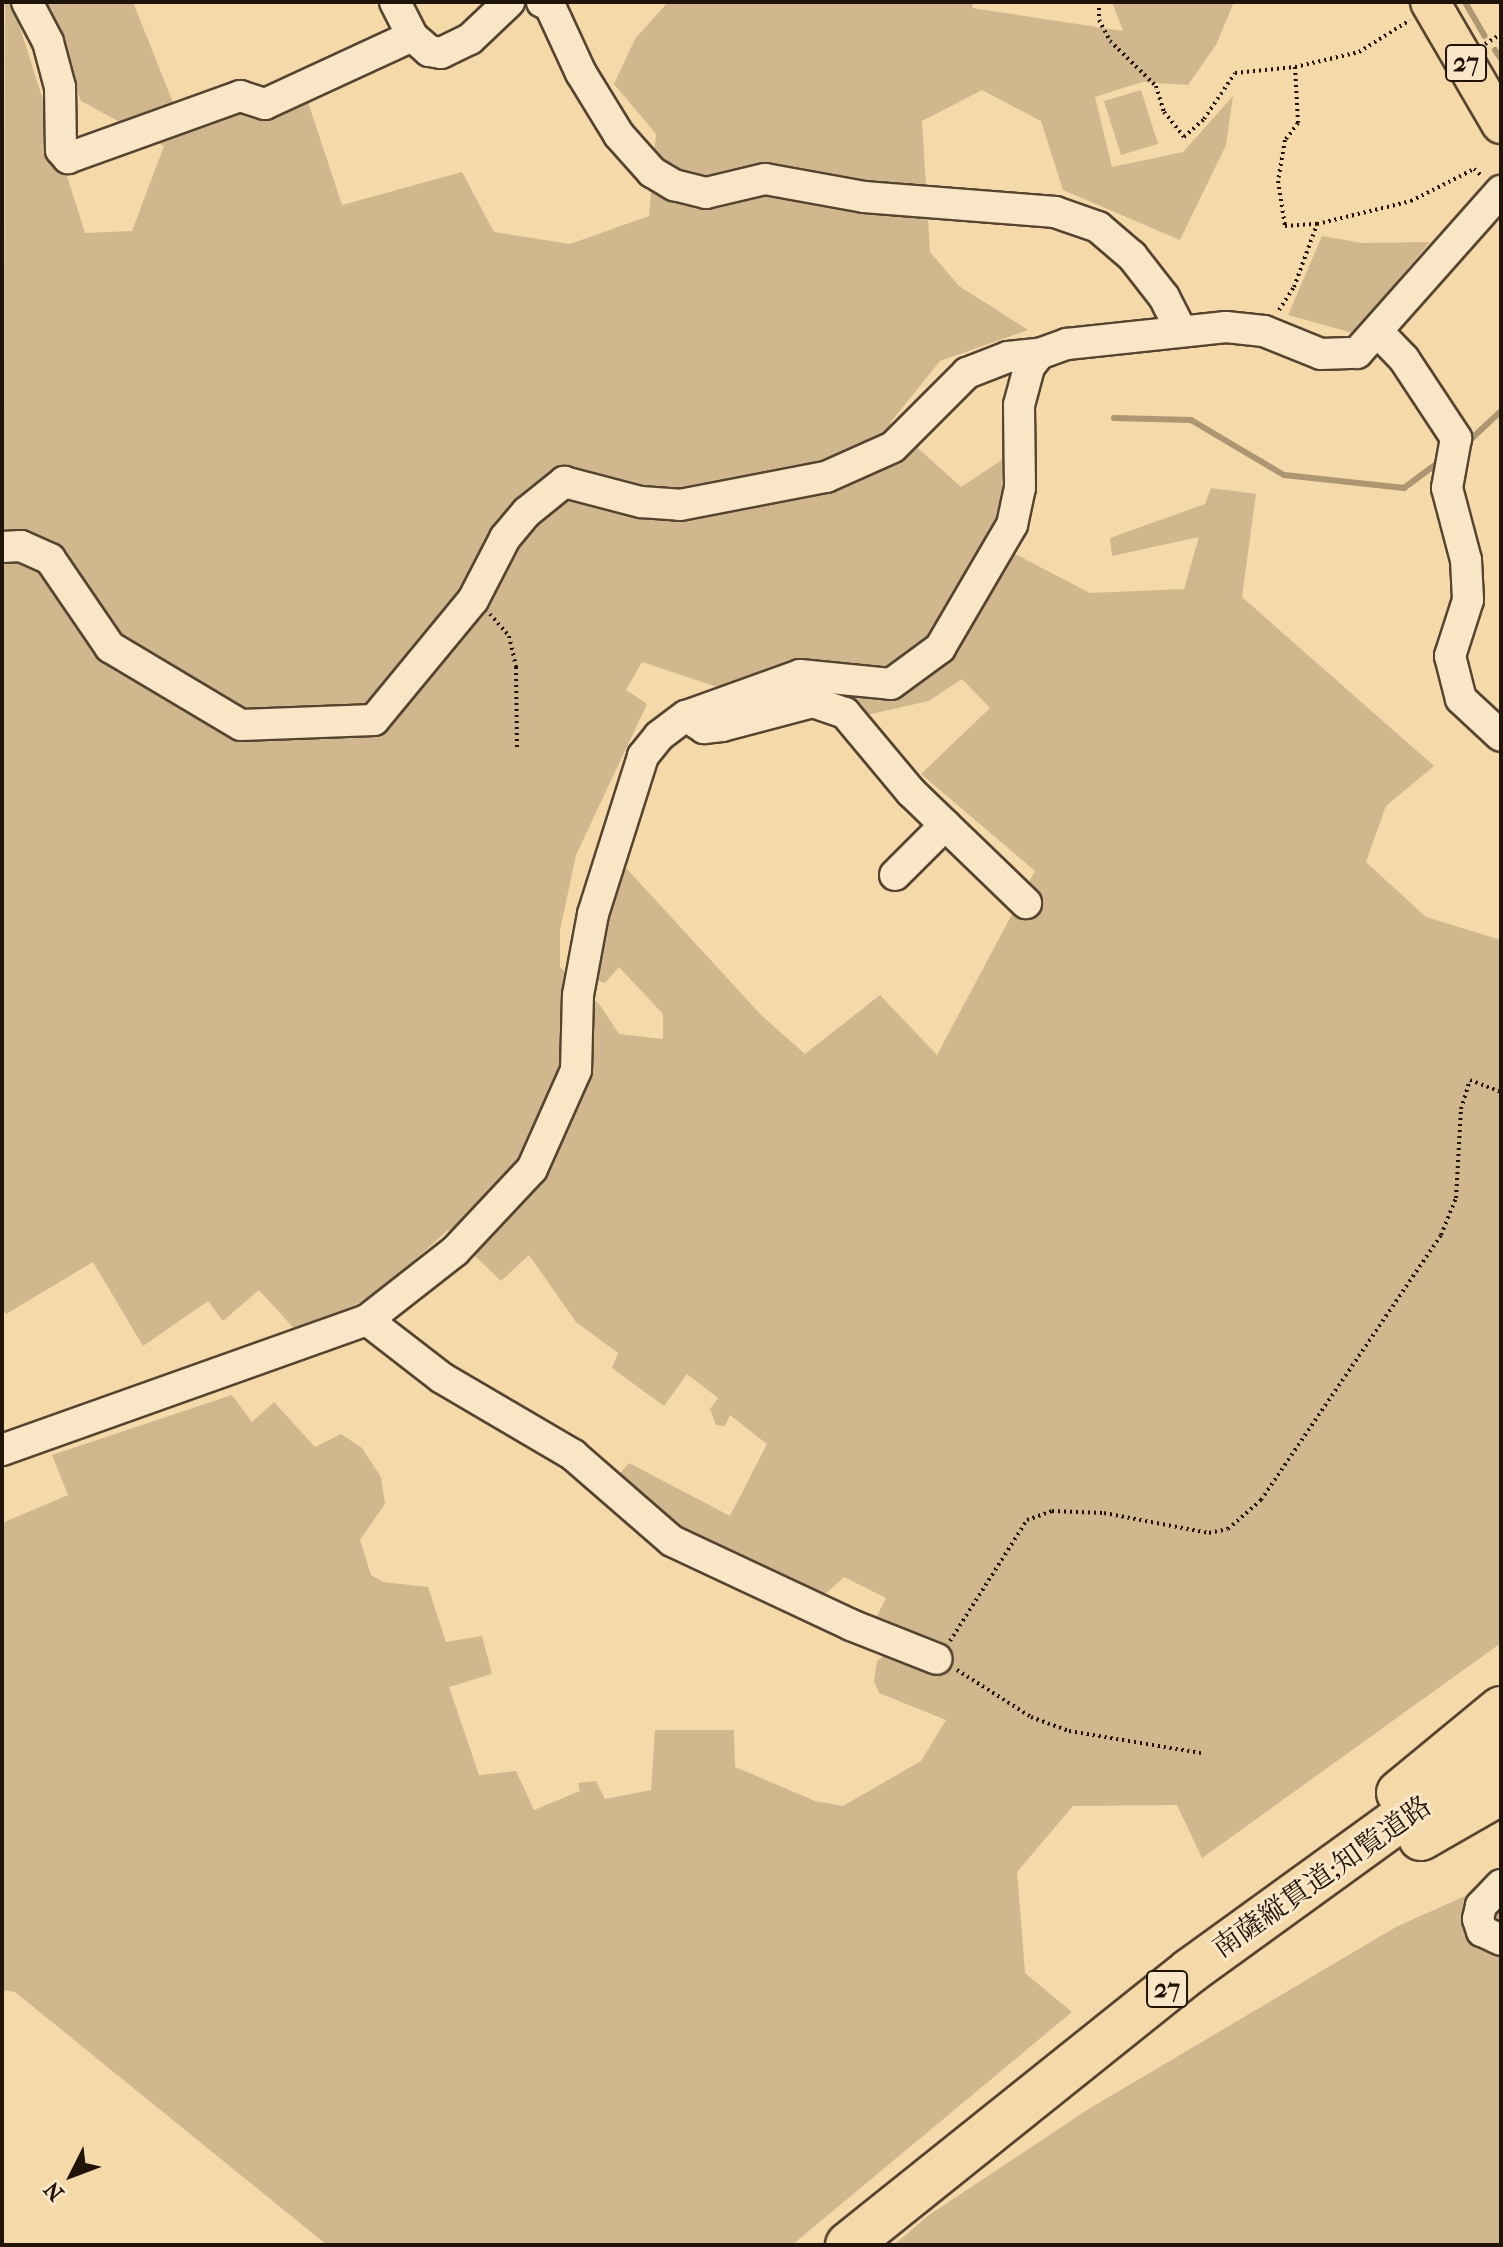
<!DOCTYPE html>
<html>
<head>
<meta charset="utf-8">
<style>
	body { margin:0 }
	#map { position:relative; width:1503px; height:2247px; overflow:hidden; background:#f5d9a8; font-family:"IM FELL French Canon","Noto Serif JP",serif }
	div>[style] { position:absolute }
	.green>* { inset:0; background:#d1b78d }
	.stream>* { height:6px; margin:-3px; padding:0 3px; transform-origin:3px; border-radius:3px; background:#ad9672 }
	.path>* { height:4px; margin-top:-2px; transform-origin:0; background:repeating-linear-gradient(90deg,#201309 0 2px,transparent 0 6px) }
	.roads { filter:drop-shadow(2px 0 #554431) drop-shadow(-2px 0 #554431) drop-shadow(0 2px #554431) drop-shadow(0 -2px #554431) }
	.minor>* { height:30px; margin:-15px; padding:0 15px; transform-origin:15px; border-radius:15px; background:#f8e6c6 }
	.major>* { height:38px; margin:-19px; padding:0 19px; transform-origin:19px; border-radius:19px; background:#f5d9a8 }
	.highway>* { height:44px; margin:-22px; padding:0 22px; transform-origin:22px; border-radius:22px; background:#f5d9a8 }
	span { translate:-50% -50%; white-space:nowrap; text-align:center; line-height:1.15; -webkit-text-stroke:6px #f8e6c6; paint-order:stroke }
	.shield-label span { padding:2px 6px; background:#f8e6c6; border:2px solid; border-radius:6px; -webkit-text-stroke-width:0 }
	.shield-label { font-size:26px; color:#201309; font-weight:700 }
	.street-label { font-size:28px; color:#201309 }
	.frame { position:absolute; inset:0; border:4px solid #201309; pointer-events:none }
	.north { position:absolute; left:32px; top:2135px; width:80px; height:80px; -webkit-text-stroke:6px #f8e6c6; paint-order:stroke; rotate:228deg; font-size:22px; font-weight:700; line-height:32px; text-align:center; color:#201309 }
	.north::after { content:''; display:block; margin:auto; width:28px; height:36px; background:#201309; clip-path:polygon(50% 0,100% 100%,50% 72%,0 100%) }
</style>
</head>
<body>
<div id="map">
	<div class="green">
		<div style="clip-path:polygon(5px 2px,12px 2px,85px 233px,132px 231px,164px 146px,81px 101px,43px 2px,133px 2px,174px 105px,239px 110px,306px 96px,342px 205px,462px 172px,494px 232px,570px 244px,649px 216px,656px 134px,614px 84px,635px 39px,668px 2px,974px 2px,972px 8px,1123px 31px,1112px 2px,1234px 2px,1216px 45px,1188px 85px,1142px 82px,1095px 97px,1112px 167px,1183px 152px,1233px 96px,1226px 145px,1180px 240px,1063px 190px,1041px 121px,982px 90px,922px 121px,930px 252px,959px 286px,1028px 330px,940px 361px,890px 423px,961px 487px,1003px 459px,1001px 515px,927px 638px,898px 668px,870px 670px,799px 660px,717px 687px,642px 662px,626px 690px,647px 704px,576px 855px,560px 930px,560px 967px,600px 1005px,619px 1034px,663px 1039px,663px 1014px,619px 967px,605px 983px,592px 979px,602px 920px,626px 868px,762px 1016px,805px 1054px,880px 995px,937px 1055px,1035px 871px,921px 774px,990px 708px,962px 679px,929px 701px,862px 716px,775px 693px,901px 691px,949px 662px,1015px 554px,1090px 593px,1184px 589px,1199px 537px,1112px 556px,1110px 538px,1205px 504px,1211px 488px,1256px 494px,1242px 597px,1434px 766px,1386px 806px,1366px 862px,1426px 917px,1501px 940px,1501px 1643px,1202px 1858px,1177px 1805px,1073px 1806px,1017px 1872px,1025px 1973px,1072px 2012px,792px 2245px,327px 2245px,15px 1992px,2px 1990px,2px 1523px,68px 1495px,52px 1455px,232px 1395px,252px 1422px,274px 1402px,315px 1447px,341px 1434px,362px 1448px,381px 1477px,385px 1504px,360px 1540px,371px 1575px,383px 1582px,428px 1587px,446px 1642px,482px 1636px,492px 1674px,449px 1687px,479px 1775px,516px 1771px,534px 1810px,580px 1791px,578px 1783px,596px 1781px,605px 1799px,651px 1790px,655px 1730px,734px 1730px,735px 1767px,815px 1801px,843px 1806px,921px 1761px,946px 1720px,879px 1693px,874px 1681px,877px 1661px,890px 1652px,873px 1624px,886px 1598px,844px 1577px,815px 1603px,705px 1549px,613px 1482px,629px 1463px,730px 1516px,767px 1444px,730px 1415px,725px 1426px,716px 1425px,710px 1409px,718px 1398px,687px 1374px,664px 1406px,612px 1368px,618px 1353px,576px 1322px,529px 1255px,501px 1281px,448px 1230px,379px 1292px,300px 1335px,259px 1290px,223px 1321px,208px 1301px,143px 1346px,93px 1262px,6px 1314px,2px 1308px)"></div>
		<div style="clip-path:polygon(1141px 90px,1158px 144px,1121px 155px,1104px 101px)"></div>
		<div style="clip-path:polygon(1322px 236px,1362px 243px,1430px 242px,1353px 333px,1288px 315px)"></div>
		<div style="clip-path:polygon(1501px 1880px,1501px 2245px,894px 2245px,929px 2215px,1087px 2110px,1396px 1927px)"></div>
	</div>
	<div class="stream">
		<div style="left:1465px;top:2px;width:39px;rotate:60deg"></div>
		<div style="left:1495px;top:50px;width:11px;rotate:56deg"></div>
		<div style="left:1114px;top:418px;width:77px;rotate:1.5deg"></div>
		<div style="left:1191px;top:420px;width:108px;rotate:30.6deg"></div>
		<div style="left:1284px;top:475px;width:121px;rotate:6.2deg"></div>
		<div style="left:1404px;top:488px;width:44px;rotate:-36.6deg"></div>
		<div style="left:1469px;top:441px;width:44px;rotate:-43.2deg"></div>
	</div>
	<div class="path">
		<div style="left:1099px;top:2px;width:18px;rotate:90deg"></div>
		<div style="left:1099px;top:20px;width:24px;rotate:62deg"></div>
		<div style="left:1110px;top:41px;width:64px;rotate:44.4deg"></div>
		<div style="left:1156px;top:86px;width:27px;rotate:73deg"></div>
		<div style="left:1164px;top:112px;width:32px;rotate:51deg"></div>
		<div style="left:1184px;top:137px;width:27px;rotate:-42deg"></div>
		<div style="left:1204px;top:119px;width:55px;rotate:-56deg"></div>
		<div style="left:1235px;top:73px;width:60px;rotate:-5.7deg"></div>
		<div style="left:1295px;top:67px;width:66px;rotate:-13.2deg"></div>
		<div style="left:1359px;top:52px;width:60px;rotate:-32.1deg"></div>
		<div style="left:1485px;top:44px;width:19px;rotate:-32deg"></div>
		<div style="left:1295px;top:67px;width:56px;rotate:86.9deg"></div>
		<div style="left:1298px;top:123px;width:21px;rotate:127deg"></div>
		<div style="left:1285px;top:140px;width:42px;rotate:99.7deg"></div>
		<div style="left:1278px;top:181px;width:46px;rotate:81.2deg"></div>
		<div style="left:1285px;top:226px;width:32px;rotate:-4deg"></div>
		<div style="left:1317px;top:224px;width:97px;rotate:-13.7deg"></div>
		<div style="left:1411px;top:201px;width:71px;rotate:-26.9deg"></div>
		<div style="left:1474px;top:169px;width:9px;rotate:41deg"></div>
		<div style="left:1279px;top:310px;width:27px;rotate:-57deg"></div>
		<div style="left:1294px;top:287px;width:67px;rotate:-69.9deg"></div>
		<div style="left:490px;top:614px;width:29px;rotate:49deg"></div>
		<div style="left:509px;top:636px;width:32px;rotate:77deg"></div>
		<div style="left:516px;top:667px;width:81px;rotate:89.3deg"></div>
		<div style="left:950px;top:1641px;width:143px;rotate:-57.5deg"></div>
		<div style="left:1027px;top:1520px;width:27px;rotate:-20deg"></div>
		<div style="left:1052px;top:1511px;width:52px;rotate:2.2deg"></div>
		<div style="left:1104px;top:1513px;width:107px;rotate:10.8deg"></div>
		<div style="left:1209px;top:1533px;width:19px;rotate:-12deg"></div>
		<div style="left:1228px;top:1529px;width:44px;rotate:-41.3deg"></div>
		<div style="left:1261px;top:1500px;width:320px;rotate:-55.8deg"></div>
		<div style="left:1441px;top:1235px;width:40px;rotate:-68deg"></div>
		<div style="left:1456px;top:1198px;width:89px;rotate:-86.8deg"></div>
		<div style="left:1461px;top:1109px;width:30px;rotate:-73deg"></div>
		<div style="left:1470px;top:1080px;width:33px;rotate:21deg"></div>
		<div style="left:957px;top:1670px;width:88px;rotate:32.4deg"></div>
		<div style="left:1031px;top:1717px;width:40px;rotate:20.2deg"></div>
		<div style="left:1069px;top:1731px;width:134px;rotate:9.5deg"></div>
	</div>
	<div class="roads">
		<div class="minor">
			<div style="left:27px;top:2px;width:45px;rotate:62.3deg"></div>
			<div style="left:48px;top:42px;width:47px;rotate:75.1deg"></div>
			<div style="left:60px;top:87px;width:63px;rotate:89.1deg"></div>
			<div style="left:61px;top:150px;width:11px;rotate:49deg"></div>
			<div style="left:68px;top:158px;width:183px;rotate:-19.8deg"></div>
			<div style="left:240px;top:96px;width:26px;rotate:18deg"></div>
			<div style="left:265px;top:104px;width:162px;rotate:-24.8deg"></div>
			<div style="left:412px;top:36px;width:23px;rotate:41deg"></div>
			<div style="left:429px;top:51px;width:12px;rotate:9deg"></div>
			<div style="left:441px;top:53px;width:32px;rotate:-26deg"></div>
			<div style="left:470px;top:39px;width:54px;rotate:-43.5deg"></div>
			<div style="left:395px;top:2px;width:38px;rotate:63deg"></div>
			<div style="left:542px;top:2px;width:9px;rotate:27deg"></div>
			<div style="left:550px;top:6px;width:74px;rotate:65.2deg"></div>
			<div style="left:581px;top:73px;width:73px;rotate:58.5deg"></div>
			<div style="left:619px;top:135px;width:50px;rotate:48.3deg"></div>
			<div style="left:652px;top:172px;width:26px;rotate:31deg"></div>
			<div style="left:674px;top:185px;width:33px;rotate:14deg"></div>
			<div style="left:706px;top:193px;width:61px;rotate:-13.3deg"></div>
			<div style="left:765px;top:179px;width:101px;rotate:10.3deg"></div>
			<div style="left:864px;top:197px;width:192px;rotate:4.5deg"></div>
			<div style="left:1055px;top:212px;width:46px;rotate:19.2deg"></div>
			<div style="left:1098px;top:227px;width:45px;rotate:40.5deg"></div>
			<div style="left:1132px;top:256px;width:52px;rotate:52deg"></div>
			<div style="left:1164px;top:297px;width:36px;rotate:63deg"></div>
			<div style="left:1378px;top:332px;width:37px;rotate:46deg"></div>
			<div style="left:1404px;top:359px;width:95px;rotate:56.6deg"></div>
			<div style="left:1456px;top:438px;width:51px;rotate:100.2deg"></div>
			<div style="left:1447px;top:488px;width:74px;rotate:75.2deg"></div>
			<div style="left:1466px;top:560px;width:40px;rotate:87.1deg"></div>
			<div style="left:1468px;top:600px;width:59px;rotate:107.8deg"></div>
			<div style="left:1450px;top:656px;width:44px;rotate:75.7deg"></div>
			<div style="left:1461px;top:699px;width:54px;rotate:42.8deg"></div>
			<div style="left:2px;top:547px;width:19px;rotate:-3deg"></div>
			<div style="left:21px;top:546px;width:32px;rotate:24deg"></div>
			<div style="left:50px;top:559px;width:107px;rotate:55.7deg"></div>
			<div style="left:110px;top:647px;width:152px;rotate:30.8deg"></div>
			<div style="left:241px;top:725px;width:133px;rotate:-2.2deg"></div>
			<div style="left:374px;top:720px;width:156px;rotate:-50.5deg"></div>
			<div style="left:473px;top:600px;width:70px;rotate:-62.7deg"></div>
			<div style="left:505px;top:538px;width:34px;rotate:-50deg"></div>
			<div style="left:527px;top:512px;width:48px;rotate:-39deg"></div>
			<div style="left:564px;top:482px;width:80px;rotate:14.6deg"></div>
			<div style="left:641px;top:502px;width:39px;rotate:4deg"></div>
			<div style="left:680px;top:505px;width:149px;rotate:-10.9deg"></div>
			<div style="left:826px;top:477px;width:73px;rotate:-24.1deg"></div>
			<div style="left:893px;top:447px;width:105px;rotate:-45deg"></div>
			<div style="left:967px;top:373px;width:44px;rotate:-21.3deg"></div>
			<div style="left:1008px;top:357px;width:31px;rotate:-6deg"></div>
			<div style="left:1039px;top:354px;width:30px;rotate:-20deg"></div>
			<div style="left:1067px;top:344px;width:160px;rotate:-6.1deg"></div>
			<div style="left:1226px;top:327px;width:38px;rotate:6deg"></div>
			<div style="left:1264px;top:331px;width:61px;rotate:22deg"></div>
			<div style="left:1321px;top:354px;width:36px;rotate:-2deg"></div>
			<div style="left:1357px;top:353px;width:217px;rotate:-48.4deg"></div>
			<div style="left:695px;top:722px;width:11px;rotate:34deg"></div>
			<div style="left:704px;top:728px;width:18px;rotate:-6deg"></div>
			<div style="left:722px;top:726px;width:94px;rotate:-14.8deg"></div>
			<div style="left:813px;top:702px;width:34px;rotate:19deg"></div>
			<div style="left:845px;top:713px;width:103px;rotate:50.1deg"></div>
			<div style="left:911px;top:792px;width:160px;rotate:44deg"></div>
			<div style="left:895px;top:875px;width:71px;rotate:-45deg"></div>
			<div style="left:367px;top:1320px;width:95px;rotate:37.7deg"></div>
			<div style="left:442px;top:1378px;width:152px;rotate:30.4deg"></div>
			<div style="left:573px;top:1455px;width:131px;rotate:41deg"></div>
			<div style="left:672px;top:1541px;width:198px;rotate:25.1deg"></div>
			<div style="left:851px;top:1625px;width:92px;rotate:21.6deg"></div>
			<div style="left:2px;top:1450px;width:387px;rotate:-19.6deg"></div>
			<div style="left:367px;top:1320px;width:112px;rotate:-38.1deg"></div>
			<div style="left:455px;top:1251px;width:112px;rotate:-46.8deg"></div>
			<div style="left:532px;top:1169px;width:108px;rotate:-66deg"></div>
			<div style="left:576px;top:1070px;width:75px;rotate:-88.5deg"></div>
			<div style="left:578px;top:995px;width:82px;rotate:-79.5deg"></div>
			<div style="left:593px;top:914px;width:166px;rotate:-72.4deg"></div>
			<div style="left:643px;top:756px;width:26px;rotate:-51deg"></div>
			<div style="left:659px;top:736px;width:34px;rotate:-37deg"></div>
			<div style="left:686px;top:716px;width:121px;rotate:-19.8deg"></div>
			<div style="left:800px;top:675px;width:91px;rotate:5.6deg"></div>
			<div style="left:891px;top:684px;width:61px;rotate:-36.3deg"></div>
			<div style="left:940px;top:648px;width:143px;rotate:-59.7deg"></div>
			<div style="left:1012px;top:525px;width:38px;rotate:-78deg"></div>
			<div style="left:1020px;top:488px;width:83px;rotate:-90.7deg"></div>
			<div style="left:1019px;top:405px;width:39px;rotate:-75deg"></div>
			<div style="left:1029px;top:367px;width:16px;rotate:-52deg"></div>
			<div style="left:1501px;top:1885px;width:29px;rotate:134deg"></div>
			<div style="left:1481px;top:1906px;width:13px;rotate:103deg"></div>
			<div style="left:1478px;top:1919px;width:13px;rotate:72deg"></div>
			<div style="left:1482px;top:1931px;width:21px;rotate:25deg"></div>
		</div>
		<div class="major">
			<div style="left:1430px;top:2px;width:141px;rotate:59.8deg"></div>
		</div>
		<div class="highway">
			<div style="left:1399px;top:1793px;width:132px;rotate:-39.5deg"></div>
			<div style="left:1421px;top:1838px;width:92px;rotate:-29.9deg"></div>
			<div style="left:848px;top:2245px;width:438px;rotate:-38.7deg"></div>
			<div style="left:1190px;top:1971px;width:254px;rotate:-35.9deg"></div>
			<div style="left:1396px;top:1822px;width:125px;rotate:-32.9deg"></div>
		</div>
	</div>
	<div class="shield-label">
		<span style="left:1466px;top:63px">27</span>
		<span style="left:1167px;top:1989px">27</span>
	</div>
	<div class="street-label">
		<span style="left:1322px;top:1877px;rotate:-35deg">南薩縦貫道;知覧道路</span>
	</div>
	<div class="frame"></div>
	<div class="north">N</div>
</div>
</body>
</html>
